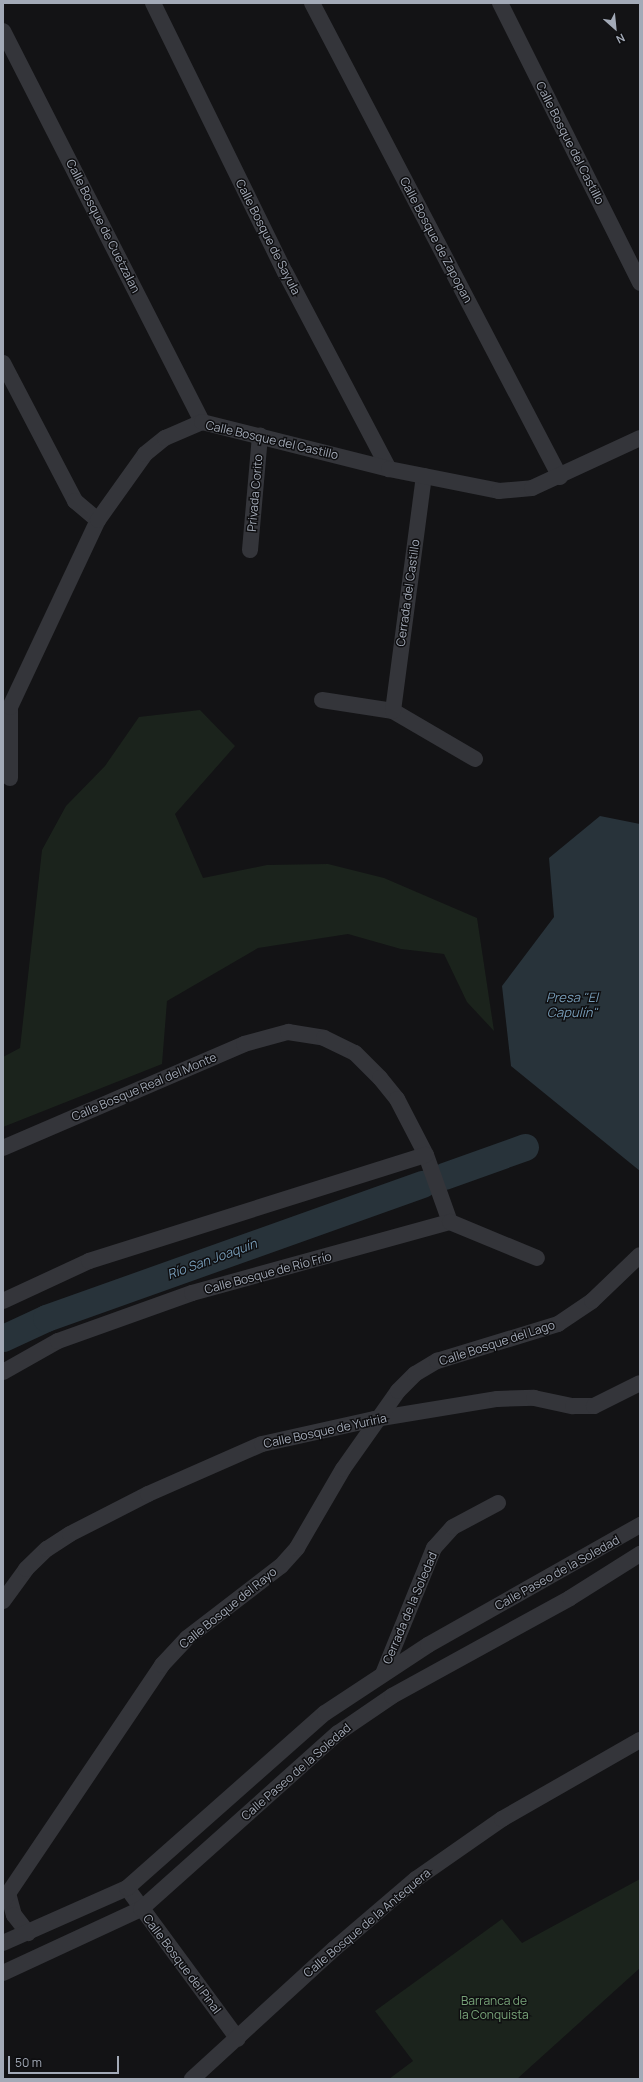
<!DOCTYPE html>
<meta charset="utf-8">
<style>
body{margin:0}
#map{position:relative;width:643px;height:2082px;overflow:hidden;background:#131315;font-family:Manrope,sans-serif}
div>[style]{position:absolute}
.green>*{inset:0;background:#1b231c}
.water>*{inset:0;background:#28333a}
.river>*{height:27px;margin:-13.5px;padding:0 13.5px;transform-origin:13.5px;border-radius:13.5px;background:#28333a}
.minor>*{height:16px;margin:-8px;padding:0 8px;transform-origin:8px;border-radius:8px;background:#34353a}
span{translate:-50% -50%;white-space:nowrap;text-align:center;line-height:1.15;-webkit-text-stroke:3px #0e0e10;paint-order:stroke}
.street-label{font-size:12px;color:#a3aab7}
.park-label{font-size:12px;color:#78a479}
.water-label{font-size:13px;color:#769bb6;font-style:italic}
.frame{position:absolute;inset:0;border:4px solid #a3aab7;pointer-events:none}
.north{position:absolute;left:595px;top:8px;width:40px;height:40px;-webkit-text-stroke:3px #0e0e10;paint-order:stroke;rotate:153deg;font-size:11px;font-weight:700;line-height:16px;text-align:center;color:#a3aab7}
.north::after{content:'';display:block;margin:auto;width:14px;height:18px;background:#a3aab7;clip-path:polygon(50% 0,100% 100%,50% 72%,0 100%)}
.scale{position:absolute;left:8px;top:2056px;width:111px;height:18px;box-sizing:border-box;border:2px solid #a3aab7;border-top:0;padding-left:5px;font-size:12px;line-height:14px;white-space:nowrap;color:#a3aab7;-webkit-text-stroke:3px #0e0e10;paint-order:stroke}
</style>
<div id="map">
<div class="green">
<div style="clip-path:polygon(200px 710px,235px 746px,175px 814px,203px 878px,267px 865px,328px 864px,384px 878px,477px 918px,494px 1031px,467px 1002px,444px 954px,401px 949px,348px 934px,258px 948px,167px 1001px,162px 1064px,3px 1127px,3px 1057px,20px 1048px,42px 850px,66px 806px,105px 766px,139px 717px)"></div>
<div style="clip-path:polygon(640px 1879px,640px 1968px,517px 2079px,389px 2079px,413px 2061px,375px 2011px,502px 1919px,522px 1943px)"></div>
</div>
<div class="water">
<div style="clip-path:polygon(600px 816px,640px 824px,640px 1171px,511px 1066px,502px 986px,554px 917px,549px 858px)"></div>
</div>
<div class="river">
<div style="left:444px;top:1176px;width:86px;rotate:-19.7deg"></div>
<div style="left:3px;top:1338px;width:47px;rotate:-24.9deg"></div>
<div style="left:46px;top:1318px;width:400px;rotate:-19.6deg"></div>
</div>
<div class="minor">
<div style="left:153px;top:3px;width:300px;rotate:63.9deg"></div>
<div style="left:285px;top:272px;width:223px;rotate:62.2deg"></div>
<div style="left:312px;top:3px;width:535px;rotate:62.38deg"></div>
<div style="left:500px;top:3px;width:313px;rotate:63.4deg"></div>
<div style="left:3px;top:31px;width:439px;rotate:63deg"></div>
<div style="left:3px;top:363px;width:156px;rotate:62.4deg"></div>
<div style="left:75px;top:501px;width:30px;rotate:40deg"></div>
<div style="left:250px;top:550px;width:115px;rotate:-85deg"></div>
<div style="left:322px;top:700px;width:72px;rotate:8.8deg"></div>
<div style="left:393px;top:711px;width:95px;rotate:30.3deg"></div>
<div style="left:393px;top:711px;width:237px;rotate:-82.5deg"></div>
<div style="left:10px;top:778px;width:71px;rotate:-90deg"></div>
<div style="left:10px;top:707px;width:207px;rotate:-64.8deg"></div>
<div style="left:98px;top:520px;width:81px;rotate:-54.5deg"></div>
<div style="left:145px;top:454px;width:26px;rotate:-39deg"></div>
<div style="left:165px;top:438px;width:40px;rotate:-23.4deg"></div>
<div style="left:202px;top:422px;width:193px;rotate:14.1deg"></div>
<div style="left:389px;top:469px;width:112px;rotate:11.3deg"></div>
<div style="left:499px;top:491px;width:33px;rotate:-5deg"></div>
<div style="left:532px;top:488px;width:119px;rotate:-24.8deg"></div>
<div style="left:3px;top:1148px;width:262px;rotate:-23.3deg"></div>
<div style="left:244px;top:1044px;width:46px;rotate:-15.3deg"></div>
<div style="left:288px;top:1032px;width:36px;rotate:9deg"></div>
<div style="left:324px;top:1038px;width:34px;rotate:26deg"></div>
<div style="left:355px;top:1053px;width:35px;rotate:45deg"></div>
<div style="left:380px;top:1078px;width:27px;rotate:51deg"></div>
<div style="left:397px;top:1099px;width:63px;rotate:62.6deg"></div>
<div style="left:426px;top:1155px;width:71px;rotate:70.3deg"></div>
<div style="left:3px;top:1301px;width:95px;rotate:-24.9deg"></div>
<div style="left:89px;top:1261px;width:353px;rotate:-17.5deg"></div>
<div style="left:3px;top:1372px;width:63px;rotate:-29.4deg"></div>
<div style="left:58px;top:1341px;width:142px;rotate:-19.7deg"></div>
<div style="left:192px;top:1293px;width:268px;rotate:-15.4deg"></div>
<div style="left:450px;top:1222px;width:94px;rotate:22.5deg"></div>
<div style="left:3px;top:1601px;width:39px;rotate:-54deg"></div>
<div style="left:26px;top:1569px;width:29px;rotate:-44deg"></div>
<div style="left:47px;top:1549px;width:27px;rotate:-33deg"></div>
<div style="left:70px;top:1534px;width:88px;rotate:-27.1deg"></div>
<div style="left:148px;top:1494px;width:124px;rotate:-23.7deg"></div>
<div style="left:262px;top:1444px;width:116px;rotate:-12.5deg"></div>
<div style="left:375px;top:1419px;width:124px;rotate:-9.3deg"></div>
<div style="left:497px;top:1399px;width:37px;rotate:-2deg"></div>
<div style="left:534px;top:1398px;width:40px;rotate:12deg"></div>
<div style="left:573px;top:1406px;width:21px"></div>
<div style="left:594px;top:1406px;width:51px;rotate:-26.6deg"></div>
<div style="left:383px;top:1674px;width:136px;rotate:-68deg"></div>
<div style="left:434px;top:1548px;width:28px;rotate:-48deg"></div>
<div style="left:453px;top:1527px;width:51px;rotate:-28.1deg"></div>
<div style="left:127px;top:1888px;width:187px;rotate:53.7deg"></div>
<div style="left:8px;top:1893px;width:23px;rotate:75deg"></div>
<div style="left:14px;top:1915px;width:23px;rotate:52deg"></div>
<div style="left:3px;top:1901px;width:285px;rotate:-56deg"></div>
<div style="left:162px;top:1665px;width:37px;rotate:-47deg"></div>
<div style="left:187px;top:1638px;width:118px;rotate:-37.5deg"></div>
<div style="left:281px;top:1566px;width:24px;rotate:-48deg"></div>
<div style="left:297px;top:1548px;width:91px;rotate:-59.8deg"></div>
<div style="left:343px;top:1469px;width:95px;rotate:-54.8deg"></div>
<div style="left:398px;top:1391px;width:24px;rotate:-45deg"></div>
<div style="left:415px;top:1374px;width:26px;rotate:-31deg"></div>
<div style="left:437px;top:1361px;width:127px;rotate:-17deg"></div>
<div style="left:558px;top:1324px;width:41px;rotate:-34.1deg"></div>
<div style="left:592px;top:1301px;width:66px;rotate:-43.8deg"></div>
<div style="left:3px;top:1943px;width:136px;rotate:-23.9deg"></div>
<div style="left:127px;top:1888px;width:264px;rotate:-41.5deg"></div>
<div style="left:325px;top:1713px;width:123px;rotate:-33.4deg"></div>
<div style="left:428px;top:1645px;width:244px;rotate:-29.5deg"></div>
<div style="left:3px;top:1973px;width:152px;rotate:-24.9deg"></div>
<div style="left:141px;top:1909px;width:264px;rotate:-41.8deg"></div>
<div style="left:338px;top:1733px;width:65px;rotate:-34.4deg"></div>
<div style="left:392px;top:1696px;width:203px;rotate:-28.8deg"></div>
<div style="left:570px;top:1598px;width:83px;rotate:-32.2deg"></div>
<div style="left:192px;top:2079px;width:193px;rotate:-42.5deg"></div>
<div style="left:334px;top:1949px;width:108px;rotate:-40.5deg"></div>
<div style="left:416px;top:1879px;width:105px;rotate:-34.9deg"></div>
<div style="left:502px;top:1819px;width:159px;rotate:-29.8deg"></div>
</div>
<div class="street-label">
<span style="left:570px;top:143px;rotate:63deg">Calle Bosque del Castillo</span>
<span style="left:103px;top:226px;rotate:63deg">Calle Bosque de Cuetzalan</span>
<span style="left:268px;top:237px;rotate:63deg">Calle Bosque de Sayula</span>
<span style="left:436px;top:240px;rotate:62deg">Calle Bosque de Zapopan</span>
<span style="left:272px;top:440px;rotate:13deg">Calle Bosque del Castillo</span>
<span style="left:255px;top:493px;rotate:-85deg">Privada Corito</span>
<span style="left:408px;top:593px;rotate:-82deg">Cerrada del Castillo</span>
<span style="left:144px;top:1087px;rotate:-23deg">Calle Bosque Real del Monte</span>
<span style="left:268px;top:1273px;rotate:-15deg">Calle Bosque de Río Frío</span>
<span style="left:497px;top:1343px;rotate:-18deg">Calle Bosque del Lago</span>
<span style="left:325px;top:1431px;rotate:-12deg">Calle Bosque de Yuriria</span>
<span style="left:557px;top:1573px;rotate:-29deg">Calle Paseo de la Soledad</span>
<span style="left:228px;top:1608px;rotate:-39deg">Calle Bosque del Rayo</span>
<span style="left:410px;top:1608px;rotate:-67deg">Cerrada de la Soledad</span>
<span style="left:296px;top:1772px;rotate:-41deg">Calle Paseo de la Soledad</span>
<span style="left:367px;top:1923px;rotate:-40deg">Calle Bosque de la Antequera</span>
<span style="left:182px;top:1964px;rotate:53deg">Calle Bosque del Pinal</span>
</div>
<div class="park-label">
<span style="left:494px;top:2008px">Barranca de<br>la Conquista</span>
</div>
<div class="water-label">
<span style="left:572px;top:1005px">Presa "El<br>Capulín"</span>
<span style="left:212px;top:1259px;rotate:-20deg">Río San Joaquín</span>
</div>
<div class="frame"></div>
<div class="north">N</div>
<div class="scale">50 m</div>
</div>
